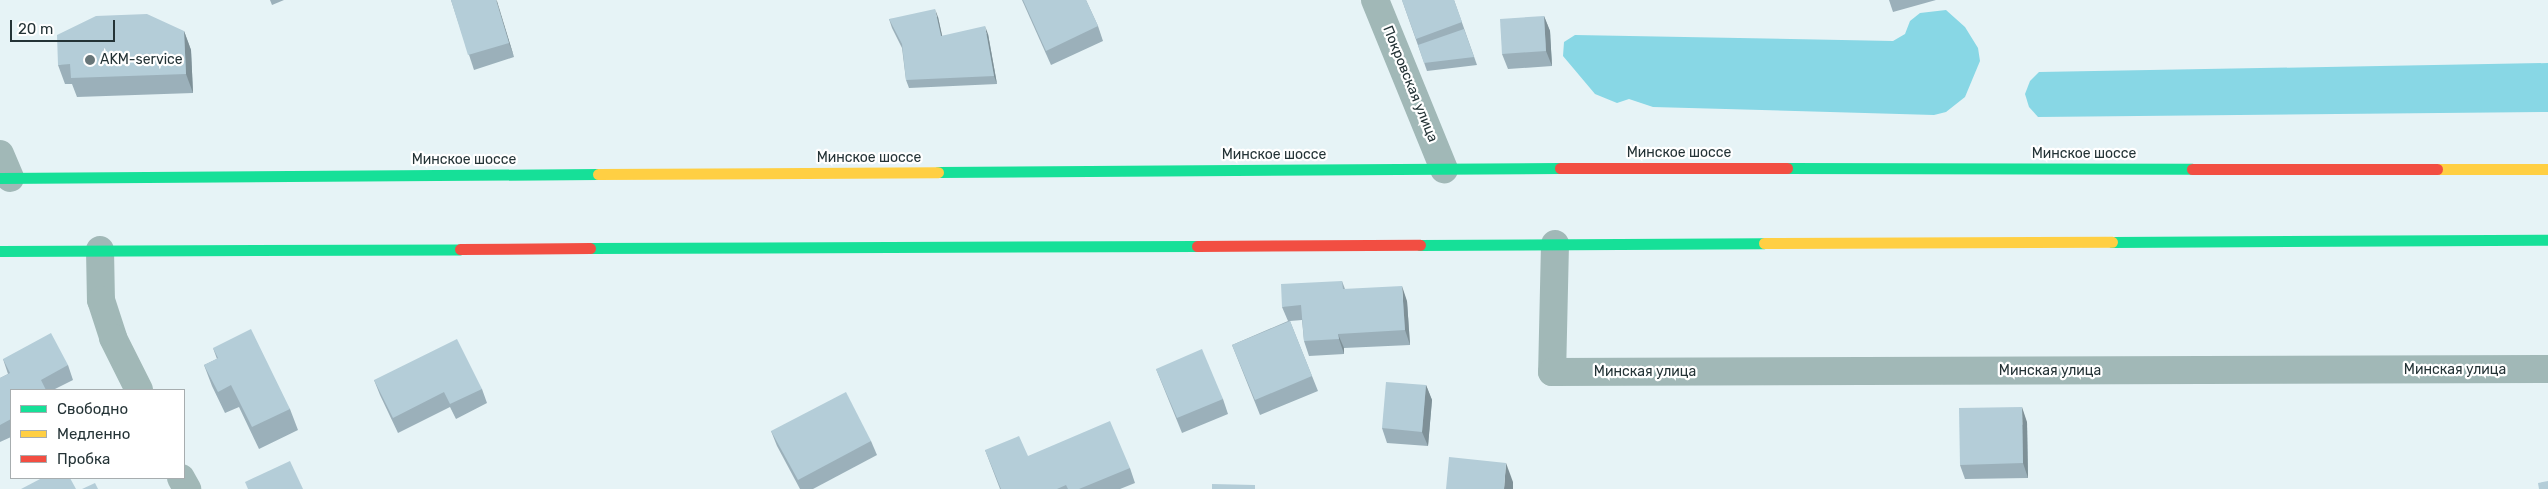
<!DOCTYPE html>
<meta charset="utf-8">
<style>
body{margin:0}
#map{position:relative;width:2548px;height:489px;overflow:hidden;background:#e6f3f6;font-family:Rubik,sans-serif}
div>[style]{position:absolute}
.forest>*{inset:0;background:#88d7e5}
.street>*{height:28px;margin:-14px;padding:0 14px;transform-origin:14px;border-radius:14px;background:#a1b8b7}
.fast>*{height:11px;margin:-5.5px;padding:0 5.5px;transform-origin:5.5px;border-radius:5.5px;background:#16e098}
.slow>*{height:11px;margin:-5.5px;padding:0 5.5px;transform-origin:5.5px;border-radius:5.5px;background:#ffcf43}
.jam>*{height:11px;margin:-5.5px;padding:0 5.5px;transform-origin:5.5px;border-radius:5.5px;background:#f24e42}
.wall>*{inset:0;background:#9bb0ba}
.shaded-wall>*{inset:0;background:#7e9097}
.building>*{inset:0;background:#b4cdd8}
.dots>*{width:14px;height:14px;translate:-50% -50%;box-sizing:border-box;border:2px solid #fff;border-radius:50%}
span{translate:-50% -50%;white-space:nowrap;text-align:center;line-height:1.15;-webkit-text-stroke:4.5px #fff;paint-order:stroke}
.poi-label{font-size:14px;color:#243336}
.left{translate:0 -50%;text-align:left}
.street-label{font-size:14px;color:#243336}
.legend{position:absolute;left:10px;top:389px;width:175px;height:90px;box-sizing:border-box;background:#fff;border:1px solid #a7adaf;margin:0;padding:6px 9px;list-style:none;font-size:15px;color:#243336}
.legend li{display:flex;align-items:center;gap:10px;height:25px}
.legend b{width:25px;border:1px solid #a7adaf}
.scale{position:absolute;left:10px;top:20px;width:105px;height:22px;box-sizing:border-box;border:2px solid #243336;border-top:0;padding-left:6px;font-size:15px;line-height:18px;white-space:nowrap;color:#243336;-webkit-text-stroke:4px #fff;paint-order:stroke}
</style>
<div id="map">
<div class="forest">
<div style="clip-path:polygon(1946px 10px,1965px 27px,1978px 48px,1980px 61px,1965px 97px,1946px 112px,1934px 115px,1653px 107px,1629px 99px,1617px 103px,1595px 94px,1563px 56px,1564px 42px,1575px 35px,1893px 41px,1905px 34px,1910px 21px,1920px 13px)"></div>
<div style="clip-path:polygon(2548px 63px,2548px 112px,2038px 117px,2029px 107px,2025px 94px,2030px 81px,2039px 72px)"></div>
</div>
<div class="street">
<div style="left:1375px;top:0;width:183px;rotate:67.8deg"></div>
<div style="left:0;top:154px;width:26px;rotate:67deg"></div>
<div style="left:1555px;top:244px;width:128px;rotate:91.3deg"></div>
<div style="left:1552px;top:372px;width:996px;rotate:-0.17deg"></div>
<div style="left:100px;top:250px;width:50px;rotate:88.9deg"></div>
<div style="left:101px;top:300px;width:40px;rotate:72deg"></div>
<div style="left:113px;top:338px;width:58px;rotate:63.4deg"></div>
<div style="left:181px;top:478px;width:13px;rotate:61deg"></div>
</div>
<div class="fast">
<div style="left:1787px;top:168px;width:405px;rotate:0.1deg"></div>
<div style="left:938px;top:172px;width:622px;rotate:-0.37deg"></div>
<div style="left:0;top:178px;width:598px;rotate:-0.38deg"></div>
<div style="left:2112px;top:242px;width:436px;rotate:-0.3deg"></div>
<div style="left:1420px;top:245px;width:344px;rotate:-0.3deg"></div>
<div style="left:590px;top:248px;width:607px;rotate:-0.19deg"></div>
<div style="left:0;top:251px;width:460px;rotate:-0.2deg"></div>
</div>
<div class="slow">
<div style="left:2437px;top:169px;width:111px"></div>
<div style="left:598px;top:174px;width:340px;rotate:-0.3deg"></div>
<div style="left:1764px;top:243px;width:348px;rotate:-0.2deg"></div>
</div>
<div class="jam">
<div style="left:1560px;top:168px;width:227px"></div>
<div style="left:2192px;top:169px;width:245px"></div>
<div style="left:1197px;top:246px;width:223px;rotate:-0.3deg"></div>
<div style="left:460px;top:249px;width:130px;rotate:-0.4deg"></div>
</div>
<div class="wall">
<div style="clip-path:polygon(270px 0,284px 0,272px 5px)"></div>
<div style="clip-path:polygon(451px 0,496px 0,514px 57px,474px 70px)"></div>
<div style="clip-path:polygon(1022px 0,1086px 0,1098px 26px,1103px 41px,1051px 65px)"></div>
<div style="clip-path:polygon(1402px 0,1454px 0,1477px 65px,1427px 71px)"></div>
<div style="clip-path:polygon(1889px 0,1936px 0,1893px 12px)"></div>
<div style="clip-path:polygon(1544px 16px,1550px 31px,1552px 66px,1508px 69px,1502px 54px)"></div>
<div style="clip-path:polygon(938px 17px,942px 36px,988px 34px,997px 84px,909px 88px,906px 80px,902px 48px,892px 28px,889px 19px)"></div>
<div style="clip-path:polygon(184px 31px,191px 50px,193px 93px,77px 97px,72px 84px,65px 84px,58px 65px)"></div>
<div style="clip-path:polygon(1342px 281px,1345px 289px,1407px 301px,1410px 345px,1344px 348px,1344px 354px,1309px 356px,1304px 341px,1302px 320px,1290px 321px,1318px 391px,1260px 415px,1232px 345px,1288px 321px,1282px 307px)"></div>
<div style="clip-path:polygon(213px 348px,290px 409px,298px 430px,259px 449px,239px 407px,225px 413px,212px 386px,204px 365px,217px 359px)"></div>
<div style="clip-path:polygon(3px 359px,68px 365px,73px 380px,53px 390px,11px 390px,11px 437px,0 442px,0 378px,8px 374px)"></div>
<div style="clip-path:polygon(1156px 369px,1223px 399px,1228px 414px,1182px 433px)"></div>
<div style="clip-path:polygon(374px 380px,482px 389px,487px 403px,456px 419px,450px 407px,398px 433px,380px 395px)"></div>
<div style="clip-path:polygon(1426px 385px,1432px 400px,1428px 446px,1387px 443px,1382px 428px)"></div>
<div style="clip-path:polygon(2027px 422px,2028px 478px,1965px 479px,1960px 465px)"></div>
<div style="clip-path:polygon(771px 431px,871px 441px,877px 455px,813px 489px,800px 489px,777px 446px)"></div>
<div style="clip-path:polygon(985px 450px,1028px 456px,1130px 468px,1135px 483px,1120px 489px,1000px 489px)"></div>
</div>
<div class="shaded-wall">
<div style="clip-path:polygon(496px 0,497px 1px,514px 57px,509px 43px)"></div>
<div style="clip-path:polygon(935px 9px,938px 17px,944px 44px,941px 36px)"></div>
<div style="clip-path:polygon(1544px 16px,1550px 31px,1552px 66px,1546px 51px)"></div>
<div style="clip-path:polygon(985px 26px,988px 34px,997px 84px,994px 76px)"></div>
<div style="clip-path:polygon(184px 31px,191px 50px,193px 93px,186px 74px)"></div>
<div style="clip-path:polygon(1402px 286px,1407px 301px,1410px 345px,1405px 330px)"></div>
<div style="clip-path:polygon(1338px 334px,1344px 348px,1344px 354px,1339px 339px)"></div>
<div style="clip-path:polygon(1426px 385px,1432px 400px,1428px 446px,1422px 432px)"></div>
<div style="clip-path:polygon(2022px 407px,2027px 422px,2028px 478px,2023px 463px)"></div>
<div style="clip-path:polygon(1506px 463px,1513px 482px,1513px 489px,1504px 489px)"></div>
</div>
<div class="building">
<div style="clip-path:polygon(451px 0,496px 0,509px 43px,468px 55px)"></div>
<div style="clip-path:polygon(1023px 0,1086px 0,1098px 26px,1046px 51px)"></div>
<div style="clip-path:polygon(1402px 0,1454px 0,1462px 22px,1416px 39px)"></div>
<div style="clip-path:polygon(935px 9px,941px 36px,985px 26px,994px 76px,906px 80px,902px 44px,889px 19px)"></div>
<div style="clip-path:polygon(147px 14px,184px 31px,186px 74px,71px 78px,70px 64px,58px 65px,57px 35px,96px 16px)"></div>
<div style="clip-path:polygon(1544px 16px,1546px 51px,1502px 54px,1500px 19px)"></div>
<div style="clip-path:polygon(1464px 29px,1474px 57px,1424px 63px,1418px 45px)"></div>
<div style="clip-path:polygon(1342px 281px,1343px 289px,1402px 286px,1405px 330px,1338px 334px,1339px 339px,1304px 341px,1301px 305px,1282px 307px,1281px 284px)"></div>
<div style="clip-path:polygon(1290px 321px,1312px 376px,1255px 400px,1232px 345px)"></div>
<div style="clip-path:polygon(251px 329px,290px 409px,252px 427px,231px 385px,218px 392px,204px 365px,218px 358px,213px 348px)"></div>
<div style="clip-path:polygon(51px 333px,68px 365px,41px 380px,46px 390px,11px 390px,11px 419px,0 425px,0 378px,10px 373px,3px 359px)"></div>
<div style="clip-path:polygon(457px 339px,482px 389px,450px 404px,444px 392px,393px 418px,374px 380px)"></div>
<div style="clip-path:polygon(1202px 349px,1223px 399px,1177px 418px,1156px 369px)"></div>
<div style="clip-path:polygon(1386px 382px,1426px 385px,1422px 432px,1382px 428px)"></div>
<div style="clip-path:polygon(846px 392px,871px 441px,798px 480px,771px 431px)"></div>
<div style="clip-path:polygon(2022px 407px,2023px 463px,1960px 465px,1959px 408px)"></div>
<div style="clip-path:polygon(1110px 421px,1130px 468px,1079px 489px,1068px 489px,1066px 485px,1057px 489px,1001px 489px,985px 450px,1019px 436px,1028px 456px)"></div>
<div style="clip-path:polygon(1449px 457px,1506px 463px,1504px 489px,1446px 489px)"></div>
<div style="clip-path:polygon(290px 461px,303px 489px,248px 489px,245px 482px)"></div>
<div style="clip-path:polygon(42px 478px,70px 478px,76px 489px,21px 489px)"></div>
<div style="clip-path:polygon(2548px 481px,2548px 489px,2539px 489px,2538px 483px)"></div>
<div style="clip-path:polygon(95px 483px,98px 489px,82px 489px)"></div>
<div style="clip-path:polygon(1212px 484px,1255px 485px,1255px 489px,1212px 489px)"></div>
</div>
<div class="dots">
<div style="left:90px;top:60px;background:#687679"></div>
</div>
<div class="poi-label">
<span class="left" style="left:100px;top:60px">AKM-service</span>
</div>
<div class="street-label">
<span style="left:1410px;top:84px;rotate:68deg">Покровская улица</span>
<span style="left:1679px;top:153px">Минское шоссе</span>
<span style="left:2084px;top:154px">Минское шоссе</span>
<span style="left:1274px;top:155px">Минское шоссе</span>
<span style="left:869px;top:158px">Минское шоссе</span>
<span style="left:464px;top:160px">Минское шоссе</span>
<span style="left:2455px;top:370px">Минская улица</span>
<span style="left:2050px;top:371px">Минская улица</span>
<span style="left:1645px;top:372px">Минская улица</span>
</div>
<ul class="legend">
<li><b style="height:6px;background:#16e098"></b>Свободно</li>
<li><b style="height:6px;background:#ffcf43"></b>Медленно</li>
<li><b style="height:6px;background:#f24e42"></b>Пробка</li>
</ul>
<div class="scale">20 m</div>
</div>
